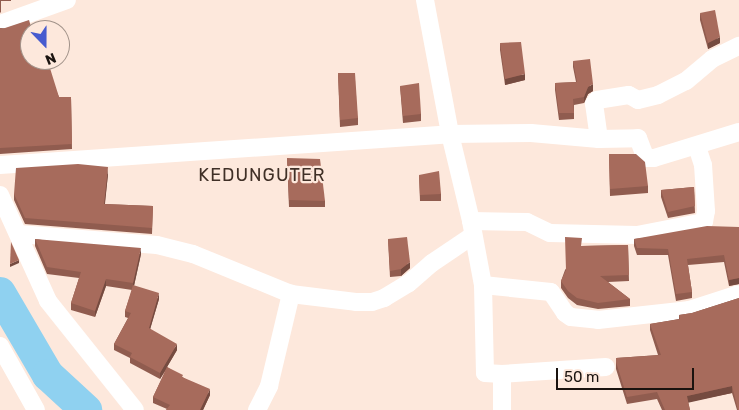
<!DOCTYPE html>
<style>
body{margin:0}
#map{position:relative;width:739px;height:410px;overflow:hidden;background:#fde8dc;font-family:Rubik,sans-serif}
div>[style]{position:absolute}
.river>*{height:32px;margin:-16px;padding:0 16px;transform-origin:16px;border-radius:16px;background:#8fd1f0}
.minor>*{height:18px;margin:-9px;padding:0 9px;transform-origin:9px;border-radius:9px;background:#fff}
.wall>*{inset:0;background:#905c4f}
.shaded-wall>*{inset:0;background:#754b40}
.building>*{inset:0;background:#a76b5c}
span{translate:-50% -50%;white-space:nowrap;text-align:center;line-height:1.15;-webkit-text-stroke:4.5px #fde8dc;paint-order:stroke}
.quarter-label{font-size:18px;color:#403027;letter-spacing:1px}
.north{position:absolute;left:20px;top:20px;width:50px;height:50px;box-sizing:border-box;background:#fde8dc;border:1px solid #a2938a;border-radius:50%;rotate:158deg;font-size:14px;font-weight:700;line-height:20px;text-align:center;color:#1a130f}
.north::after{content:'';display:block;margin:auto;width:18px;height:22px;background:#475bcf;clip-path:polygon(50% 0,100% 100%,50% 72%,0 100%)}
.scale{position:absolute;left:556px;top:368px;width:138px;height:22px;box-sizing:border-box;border:2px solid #1a130f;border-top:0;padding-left:6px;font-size:15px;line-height:18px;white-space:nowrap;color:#1a130f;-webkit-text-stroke:4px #fde8dc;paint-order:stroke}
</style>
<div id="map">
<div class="river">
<div style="left:0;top:293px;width:95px;rotate:59.7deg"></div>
<div style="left:48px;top:375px;width:52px;rotate:42.6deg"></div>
</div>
<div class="minor">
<div style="left:425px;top:0;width:136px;rotate:79.4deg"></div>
<div style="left:450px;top:134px;width:89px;rotate:76.4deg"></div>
<div style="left:471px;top:221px;width:65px;rotate:79.4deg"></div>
<div style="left:483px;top:285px;width:88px;rotate:88.7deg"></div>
<div style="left:485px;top:373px;width:17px;rotate:3deg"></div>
<div style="left:502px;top:374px;width:36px;rotate:90deg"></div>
<div style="left:0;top:24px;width:71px;rotate:-19.7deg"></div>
<div style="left:599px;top:139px;width:35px;rotate:-98deg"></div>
<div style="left:594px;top:104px;width:5px;rotate:-53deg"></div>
<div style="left:597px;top:100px;width:32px;rotate:-9deg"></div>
<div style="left:629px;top:95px;width:10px;rotate:29deg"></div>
<div style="left:638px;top:100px;width:21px;rotate:-14deg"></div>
<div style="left:658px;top:95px;width:31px;rotate:-27deg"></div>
<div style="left:686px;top:81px;width:34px;rotate:-40deg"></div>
<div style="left:712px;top:59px;width:30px;rotate:-26deg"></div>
<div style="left:0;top:165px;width:451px;rotate:-3.9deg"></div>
<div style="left:450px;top:134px;width:81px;rotate:-0.7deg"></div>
<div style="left:531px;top:133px;width:68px;rotate:5deg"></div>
<div style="left:599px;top:139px;width:39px;rotate:-1deg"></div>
<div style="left:638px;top:138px;width:17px;rotate:69deg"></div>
<div style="left:644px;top:154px;width:5px;rotate:53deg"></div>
<div style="left:647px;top:158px;width:7px"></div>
<div style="left:654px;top:158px;width:89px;rotate:-17deg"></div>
<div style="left:0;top:195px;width:116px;rotate:65.6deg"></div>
<div style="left:48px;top:301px;width:139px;rotate:51.4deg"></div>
<div style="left:471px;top:221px;width:56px;rotate:1deg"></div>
<div style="left:527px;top:222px;width:25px;rotate:26deg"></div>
<div style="left:550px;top:233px;width:87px;rotate:1.3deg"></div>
<div style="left:637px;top:235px;width:68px;rotate:-11deg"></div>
<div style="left:704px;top:222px;width:11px;rotate:-80deg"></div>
<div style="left:706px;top:211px;width:46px;rotate:-93.7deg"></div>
<div style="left:703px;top:165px;width:19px;rotate:-108deg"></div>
<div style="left:19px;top:234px;width:138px;rotate:4.6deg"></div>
<div style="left:157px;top:245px;width:37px;rotate:14deg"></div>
<div style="left:193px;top:254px;width:106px;rotate:22.2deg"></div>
<div style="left:291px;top:294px;width:65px;rotate:7deg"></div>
<div style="left:356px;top:302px;width:16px"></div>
<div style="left:372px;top:302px;width:13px;rotate:-18deg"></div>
<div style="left:384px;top:298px;width:29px;rotate:-31deg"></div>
<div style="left:409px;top:283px;width:30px;rotate:-41deg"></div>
<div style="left:432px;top:263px;width:48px;rotate:-34deg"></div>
<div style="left:483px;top:285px;width:68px;rotate:5.9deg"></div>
<div style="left:551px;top:292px;width:25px;rotate:56deg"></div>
<div style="left:565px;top:313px;width:7px;rotate:34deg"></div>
<div style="left:571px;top:317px;width:27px;rotate:6deg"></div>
<div style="left:598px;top:320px;width:92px;rotate:-6.3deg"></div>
<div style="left:689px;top:310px;width:52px;rotate:-17.7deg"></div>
<div style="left:0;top:346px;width:73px;rotate:60.6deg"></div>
<div style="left:502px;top:374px;width:104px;rotate:-3.9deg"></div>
<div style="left:257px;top:410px;width:27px;rotate:-63deg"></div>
<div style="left:269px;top:386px;width:95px;rotate:-76.6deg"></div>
</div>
<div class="wall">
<div style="clip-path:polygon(0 0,11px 0,11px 1px,1px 1px,1px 12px,0 13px)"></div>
<div style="clip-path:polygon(700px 13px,720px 43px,708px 49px,700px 20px)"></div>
<div style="clip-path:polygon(0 28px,30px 30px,59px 97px,71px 97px,72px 149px,0 154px)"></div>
<div style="clip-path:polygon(500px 43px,525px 80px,505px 85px,500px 50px)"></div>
<div style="clip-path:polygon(573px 61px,593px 91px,588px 94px,584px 103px,574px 105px,574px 119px,559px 120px,555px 90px,555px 83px,576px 82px,573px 67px)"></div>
<div style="clip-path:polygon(338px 73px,358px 118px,358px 125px,340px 127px)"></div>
<div style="clip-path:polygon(400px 86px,421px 114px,421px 121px,403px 123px)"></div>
<div style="clip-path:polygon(609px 154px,648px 186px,648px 193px,610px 196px)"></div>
<div style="clip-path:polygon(287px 158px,325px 201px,325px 207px,289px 207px)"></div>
<div style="clip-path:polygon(108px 174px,105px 204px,153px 206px,152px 234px,25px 224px,14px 200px,14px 194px)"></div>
<div style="clip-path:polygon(419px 175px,441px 194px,441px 201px,420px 201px)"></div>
<div style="clip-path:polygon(694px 187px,695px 213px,668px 218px,661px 197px,661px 190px)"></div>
<div style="clip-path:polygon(739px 227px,739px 284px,729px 286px,724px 262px,688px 265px,692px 292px,692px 298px,676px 301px,668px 255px,637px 255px,634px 246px,634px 239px)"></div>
<div style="clip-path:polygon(35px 239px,141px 254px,134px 286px,159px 299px,150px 329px,177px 350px,167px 367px,210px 395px,203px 410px,166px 410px,167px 409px,153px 403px,153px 397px,166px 370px,160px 379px,130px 363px,130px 358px,114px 350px,114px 344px,128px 318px,125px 317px,125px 311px,132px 290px,106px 286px,95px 317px,71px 310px,71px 303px,79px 278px,47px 274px,35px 246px)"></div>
<div style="clip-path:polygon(388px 239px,410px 268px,401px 276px,390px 277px)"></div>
<div style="clip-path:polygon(628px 245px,629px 281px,608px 282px,630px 299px,630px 306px,598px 309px,577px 305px,568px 298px,561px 288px,561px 281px,565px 270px,582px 246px)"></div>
<div style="clip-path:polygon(739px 298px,739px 410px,737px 410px,732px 393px,688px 402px,690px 410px,662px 410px,657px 399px,627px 404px,616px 369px,616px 358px,658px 355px,650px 330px,650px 324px,679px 319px,679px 315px,692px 313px)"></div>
</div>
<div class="shaded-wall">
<div style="clip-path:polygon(720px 37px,720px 43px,708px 49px,708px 43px)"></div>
<div style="clip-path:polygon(525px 74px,525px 80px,505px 85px,505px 79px)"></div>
<div style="clip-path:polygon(593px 84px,593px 91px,588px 94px,584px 103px,584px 97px,588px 87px)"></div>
<div style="clip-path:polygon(108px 167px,108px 174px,104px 210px,104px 204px)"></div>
<div style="clip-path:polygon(141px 248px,141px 254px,133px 290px,133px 283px)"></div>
<div style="clip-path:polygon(19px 260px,19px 263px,10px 267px,10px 264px)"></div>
<div style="clip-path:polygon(410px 262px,410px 268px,401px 276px,401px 269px)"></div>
<div style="clip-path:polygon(739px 278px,739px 284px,729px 286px,729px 280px)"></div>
<div style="clip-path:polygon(106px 279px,106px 286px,95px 317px,95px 311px)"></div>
<div style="clip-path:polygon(159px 293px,159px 299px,149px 333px,149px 328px)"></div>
<div style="clip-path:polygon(177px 344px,177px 350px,160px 379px,160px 373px)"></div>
<div style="clip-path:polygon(732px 386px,732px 393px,687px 403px,687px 396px)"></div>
<div style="clip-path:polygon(210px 389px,210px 395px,203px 410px,200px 410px)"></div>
</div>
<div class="building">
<div style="clip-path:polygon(715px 10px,720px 37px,708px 43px,700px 13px)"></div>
<div style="clip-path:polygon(29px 20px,32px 30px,30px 30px,30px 60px,43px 60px,45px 66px,49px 65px,59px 97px,71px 97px,72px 144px,0 148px,0 28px,2px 29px)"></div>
<div style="clip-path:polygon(521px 42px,525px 74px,505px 79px,500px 43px)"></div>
<div style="clip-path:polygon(590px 59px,593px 84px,588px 87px,584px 97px,573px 99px,574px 113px,559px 113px,555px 83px,577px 82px,573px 61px)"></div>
<div style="clip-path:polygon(338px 73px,355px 73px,358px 118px,340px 120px)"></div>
<div style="clip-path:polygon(419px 83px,421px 114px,403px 116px,400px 86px)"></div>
<div style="clip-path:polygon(609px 154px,636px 154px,645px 162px,648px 186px,610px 189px)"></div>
<div style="clip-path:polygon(287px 158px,320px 159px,325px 201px,289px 200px)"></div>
<div style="clip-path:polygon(78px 164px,108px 167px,104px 204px,153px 206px,152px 228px,25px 218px,14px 194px,16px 168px)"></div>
<div style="clip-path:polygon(439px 171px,441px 194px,420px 195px,419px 175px)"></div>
<div style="clip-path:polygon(694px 187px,695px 206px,668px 212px,661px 190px)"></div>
<div style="clip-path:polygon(707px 226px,739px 227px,739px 278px,729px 280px,724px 255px,687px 259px,692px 292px,676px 294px,668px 249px,637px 248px,634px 239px)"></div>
<div style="clip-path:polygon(407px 237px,410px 262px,401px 269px,390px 271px,388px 239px)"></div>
<div style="clip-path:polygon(565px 237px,582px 238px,581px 246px,628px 245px,629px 275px,600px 276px,630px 299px,598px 303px,577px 298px,568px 291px,561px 281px,566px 270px)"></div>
<div style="clip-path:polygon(35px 239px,141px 248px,133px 283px,106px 279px,95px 311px,71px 303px,81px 272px,47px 267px)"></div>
<div style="clip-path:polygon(11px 242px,19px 260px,10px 264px)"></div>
<div style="clip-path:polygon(133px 285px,159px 293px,149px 328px,177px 344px,160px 373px,130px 357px,132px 353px,114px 344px,131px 313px,125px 311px)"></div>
<div style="clip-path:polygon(739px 298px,739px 410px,738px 410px,732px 386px,687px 396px,690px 410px,665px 410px,657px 392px,627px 397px,616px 362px,616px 358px,661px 355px,650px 324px,680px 319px,679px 315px,692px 313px)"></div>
<div style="clip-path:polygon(167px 367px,183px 375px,182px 377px,210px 389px,200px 410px,166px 410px,170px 405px,153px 397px)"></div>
</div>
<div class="quarter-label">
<span style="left:262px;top:175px">KEDUNGUTER</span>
</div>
<div class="north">N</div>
<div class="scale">50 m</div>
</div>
